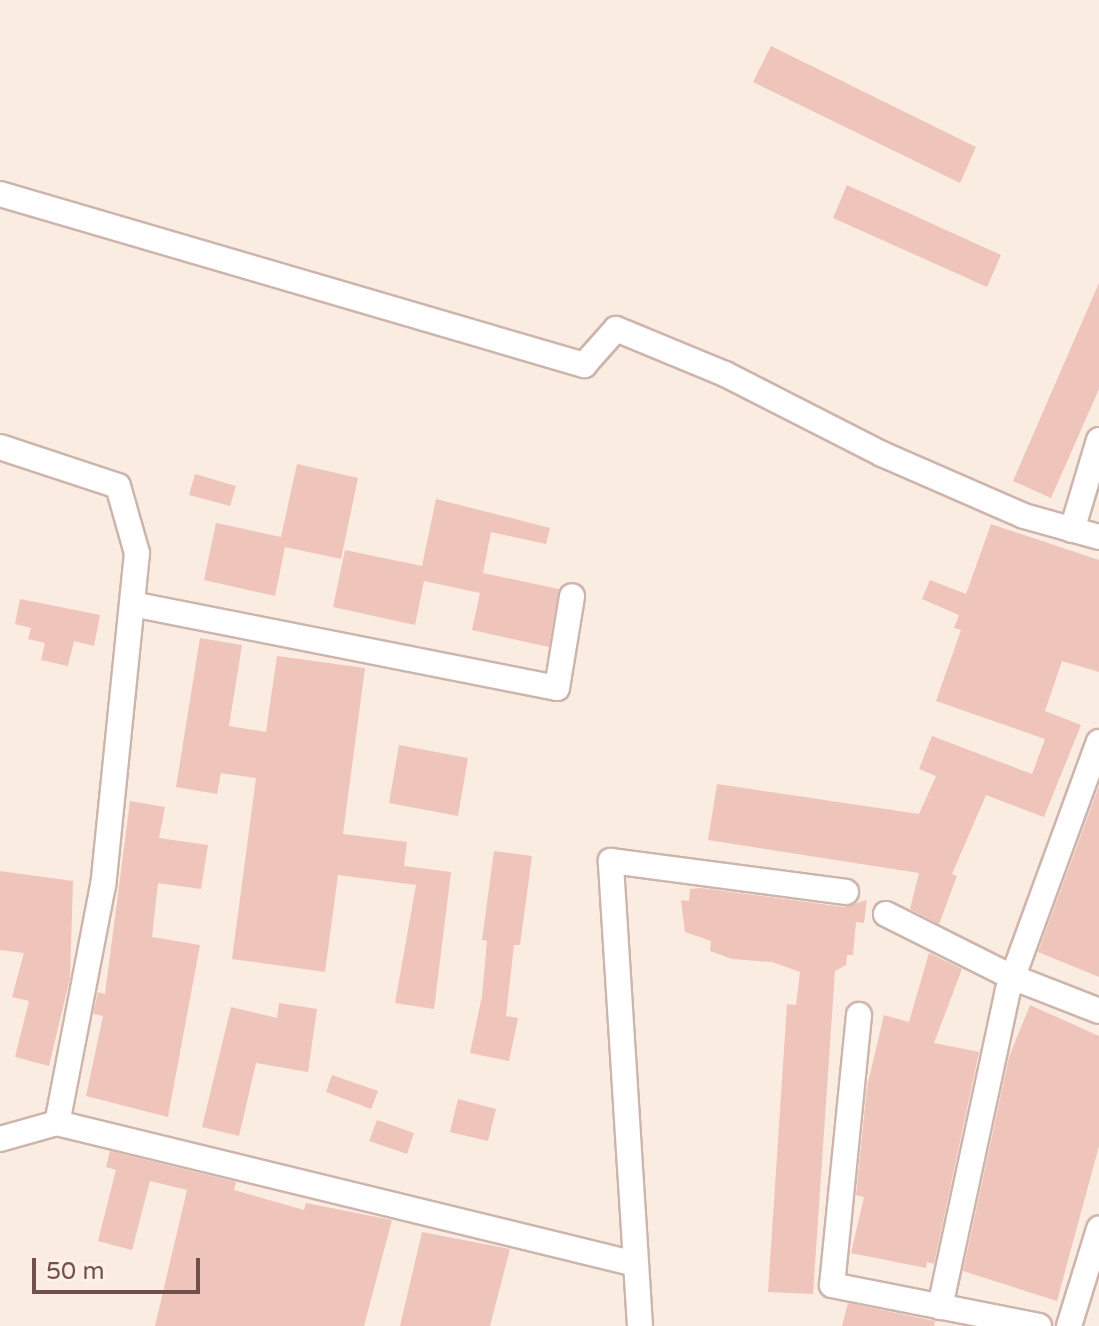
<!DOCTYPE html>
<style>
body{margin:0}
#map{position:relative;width:1099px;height:1326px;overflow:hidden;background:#fbece2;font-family:"Varela Round",sans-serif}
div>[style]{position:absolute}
.building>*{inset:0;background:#efc4ba}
.roads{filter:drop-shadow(2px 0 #cdb4ac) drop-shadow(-2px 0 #cdb4ac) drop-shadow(0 2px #cdb4ac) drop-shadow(0 -2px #cdb4ac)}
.street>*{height:24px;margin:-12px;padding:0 12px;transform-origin:12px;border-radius:12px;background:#fff}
span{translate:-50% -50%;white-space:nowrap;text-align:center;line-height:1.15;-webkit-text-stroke:6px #fef0e7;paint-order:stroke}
.scale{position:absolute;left:32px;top:1258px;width:168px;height:36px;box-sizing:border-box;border:4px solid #714f4a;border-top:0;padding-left:10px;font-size:24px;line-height:28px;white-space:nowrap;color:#714f4a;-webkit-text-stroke:6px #fef0e7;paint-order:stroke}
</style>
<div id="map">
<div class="building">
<div style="clip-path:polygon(771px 46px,976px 147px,960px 183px,753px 82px)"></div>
<div style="clip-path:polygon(847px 185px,1001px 255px,987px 287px,833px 218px)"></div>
<div style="clip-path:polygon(1099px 283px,1099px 389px,1051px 498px,1013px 481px)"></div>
<div style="clip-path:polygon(297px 464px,358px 478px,341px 559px,285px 547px,275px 596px,204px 580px,216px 523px,281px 537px)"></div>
<div style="clip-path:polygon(195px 474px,236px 486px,230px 506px,189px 495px)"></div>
<div style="clip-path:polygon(436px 499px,550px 528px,546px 544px,491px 532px,483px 573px,559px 589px,549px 647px,472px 630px,480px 593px,424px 581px,415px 625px,333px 607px,345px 550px,422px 566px)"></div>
<div style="clip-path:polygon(991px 524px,1099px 560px,1099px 672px,1062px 661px,1045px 711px,1081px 725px,1044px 817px,986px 795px,952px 874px,957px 876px,939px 924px,910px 909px,919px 873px,708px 840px,717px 784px,919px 814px,936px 776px,919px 769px,932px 736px,1032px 774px,1045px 739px,936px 701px,961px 630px,954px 628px,959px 615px,922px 599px,930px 580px,966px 594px)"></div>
<div style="clip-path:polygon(20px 599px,100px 615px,94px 646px,74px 641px,68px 666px,41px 660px,45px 643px,28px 639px,31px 628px,15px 624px)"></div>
<div style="clip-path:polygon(200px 638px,242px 645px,229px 726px,266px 732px,277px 656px,365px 668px,343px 834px,407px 842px,404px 866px,451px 872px,434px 1009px,395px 1003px,416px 885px,338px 875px,325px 972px,232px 959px,256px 778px,221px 773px,217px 794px,176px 787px)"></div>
<div style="clip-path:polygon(399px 745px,468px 758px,458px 816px,389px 803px)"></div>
<div style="clip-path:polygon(1099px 786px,1099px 977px,1038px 952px)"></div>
<div style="clip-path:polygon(130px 801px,165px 807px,159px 838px,208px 845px,201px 889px,158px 883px,152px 937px,200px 945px,168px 1117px,86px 1096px,103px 1016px,93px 1014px,98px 992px,105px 994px)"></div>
<div style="clip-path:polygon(494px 851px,532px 856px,520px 945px,514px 945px,506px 1016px,518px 1018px,509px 1061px,470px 1053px,482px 996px,487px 941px,482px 940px)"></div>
<div style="clip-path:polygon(0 871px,73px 881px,70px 978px,49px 1066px,15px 1057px,29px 1001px,12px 997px,24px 953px,0 950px)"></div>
<div style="clip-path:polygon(701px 888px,844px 907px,867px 900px,864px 923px,856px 922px,853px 955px,847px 955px,846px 965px,835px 971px,813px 1294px,768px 1292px,787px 1004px,796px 1005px,800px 972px,772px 962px,732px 959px,710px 951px,711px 941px,685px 932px,681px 900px,689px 901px,690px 889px)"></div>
<div style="clip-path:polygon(929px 953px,962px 969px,934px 1043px,979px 1052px,934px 1264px,927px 1262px,926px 1268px,851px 1253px,864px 1197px,856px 1195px,867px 1087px,884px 1015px,909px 1022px)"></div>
<div style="clip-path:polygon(279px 1003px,317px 1009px,308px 1072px,256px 1063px,239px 1136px,202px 1127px,231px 1007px,277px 1018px)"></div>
<div style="clip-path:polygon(1030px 1005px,1099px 1036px,1099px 1146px,1057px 1301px,963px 1271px,1009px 1057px)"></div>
<div style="clip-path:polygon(332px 1075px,378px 1091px,371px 1109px,326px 1092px)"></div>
<div style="clip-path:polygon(458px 1099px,496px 1109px,488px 1141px,450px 1132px)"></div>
<div style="clip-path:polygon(377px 1120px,414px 1133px,407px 1154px,369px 1141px)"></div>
<div style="clip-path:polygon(110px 1151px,236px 1182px,234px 1190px,304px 1210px,306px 1203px,392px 1220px,364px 1326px,155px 1326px,187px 1190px,150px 1181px,132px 1250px,98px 1241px,116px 1170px,106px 1167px)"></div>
<div style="clip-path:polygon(422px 1232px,510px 1249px,490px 1326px,400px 1326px)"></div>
<div style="clip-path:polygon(848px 1303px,935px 1321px,934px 1326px,842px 1326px)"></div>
</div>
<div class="roads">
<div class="street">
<div style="left:0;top:194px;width:609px;rotate:16.32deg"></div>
<div style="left:584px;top:365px;width:48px;rotate:-48.4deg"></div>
<div style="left:616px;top:329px;width:118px;rotate:22.4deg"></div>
<div style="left:725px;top:374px;width:176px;rotate:27deg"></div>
<div style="left:882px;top:454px;width:155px;rotate:23.6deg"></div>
<div style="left:1024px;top:516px;width:78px;rotate:15.6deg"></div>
<div style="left:0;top:447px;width:124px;rotate:18.3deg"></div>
<div style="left:118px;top:486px;width:70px;rotate:74.2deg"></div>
<div style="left:137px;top:553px;width:334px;rotate:95.8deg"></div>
<div style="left:103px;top:885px;width:242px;rotate:100.9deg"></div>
<div style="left:1072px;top:530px;width:94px;rotate:-73.3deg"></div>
<div style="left:132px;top:604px;width:433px;rotate:11.2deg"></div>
<div style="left:557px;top:688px;width:93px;rotate:-80.7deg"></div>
<div style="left:886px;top:914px;width:141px;rotate:26.6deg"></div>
<div style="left:1012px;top:977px;width:93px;rotate:21.3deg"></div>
<div style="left:859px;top:1015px;width:271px;rotate:95.7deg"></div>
<div style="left:832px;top:1285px;width:211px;rotate:11.2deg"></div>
<div style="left:0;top:1139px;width:59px;rotate:-15.7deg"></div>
<div style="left:57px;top:1123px;width:596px;rotate:13.69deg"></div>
<div style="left:940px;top:1307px;width:324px;rotate:-77.9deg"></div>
<div style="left:1008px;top:990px;width:264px;rotate:-69.9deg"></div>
<div style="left:640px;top:1326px;width:466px;rotate:-93.6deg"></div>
<div style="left:611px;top:861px;width:237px;rotate:7.5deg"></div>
<div style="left:1069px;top:1326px;width:102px;rotate:-72.8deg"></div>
</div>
</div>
<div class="scale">50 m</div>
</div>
